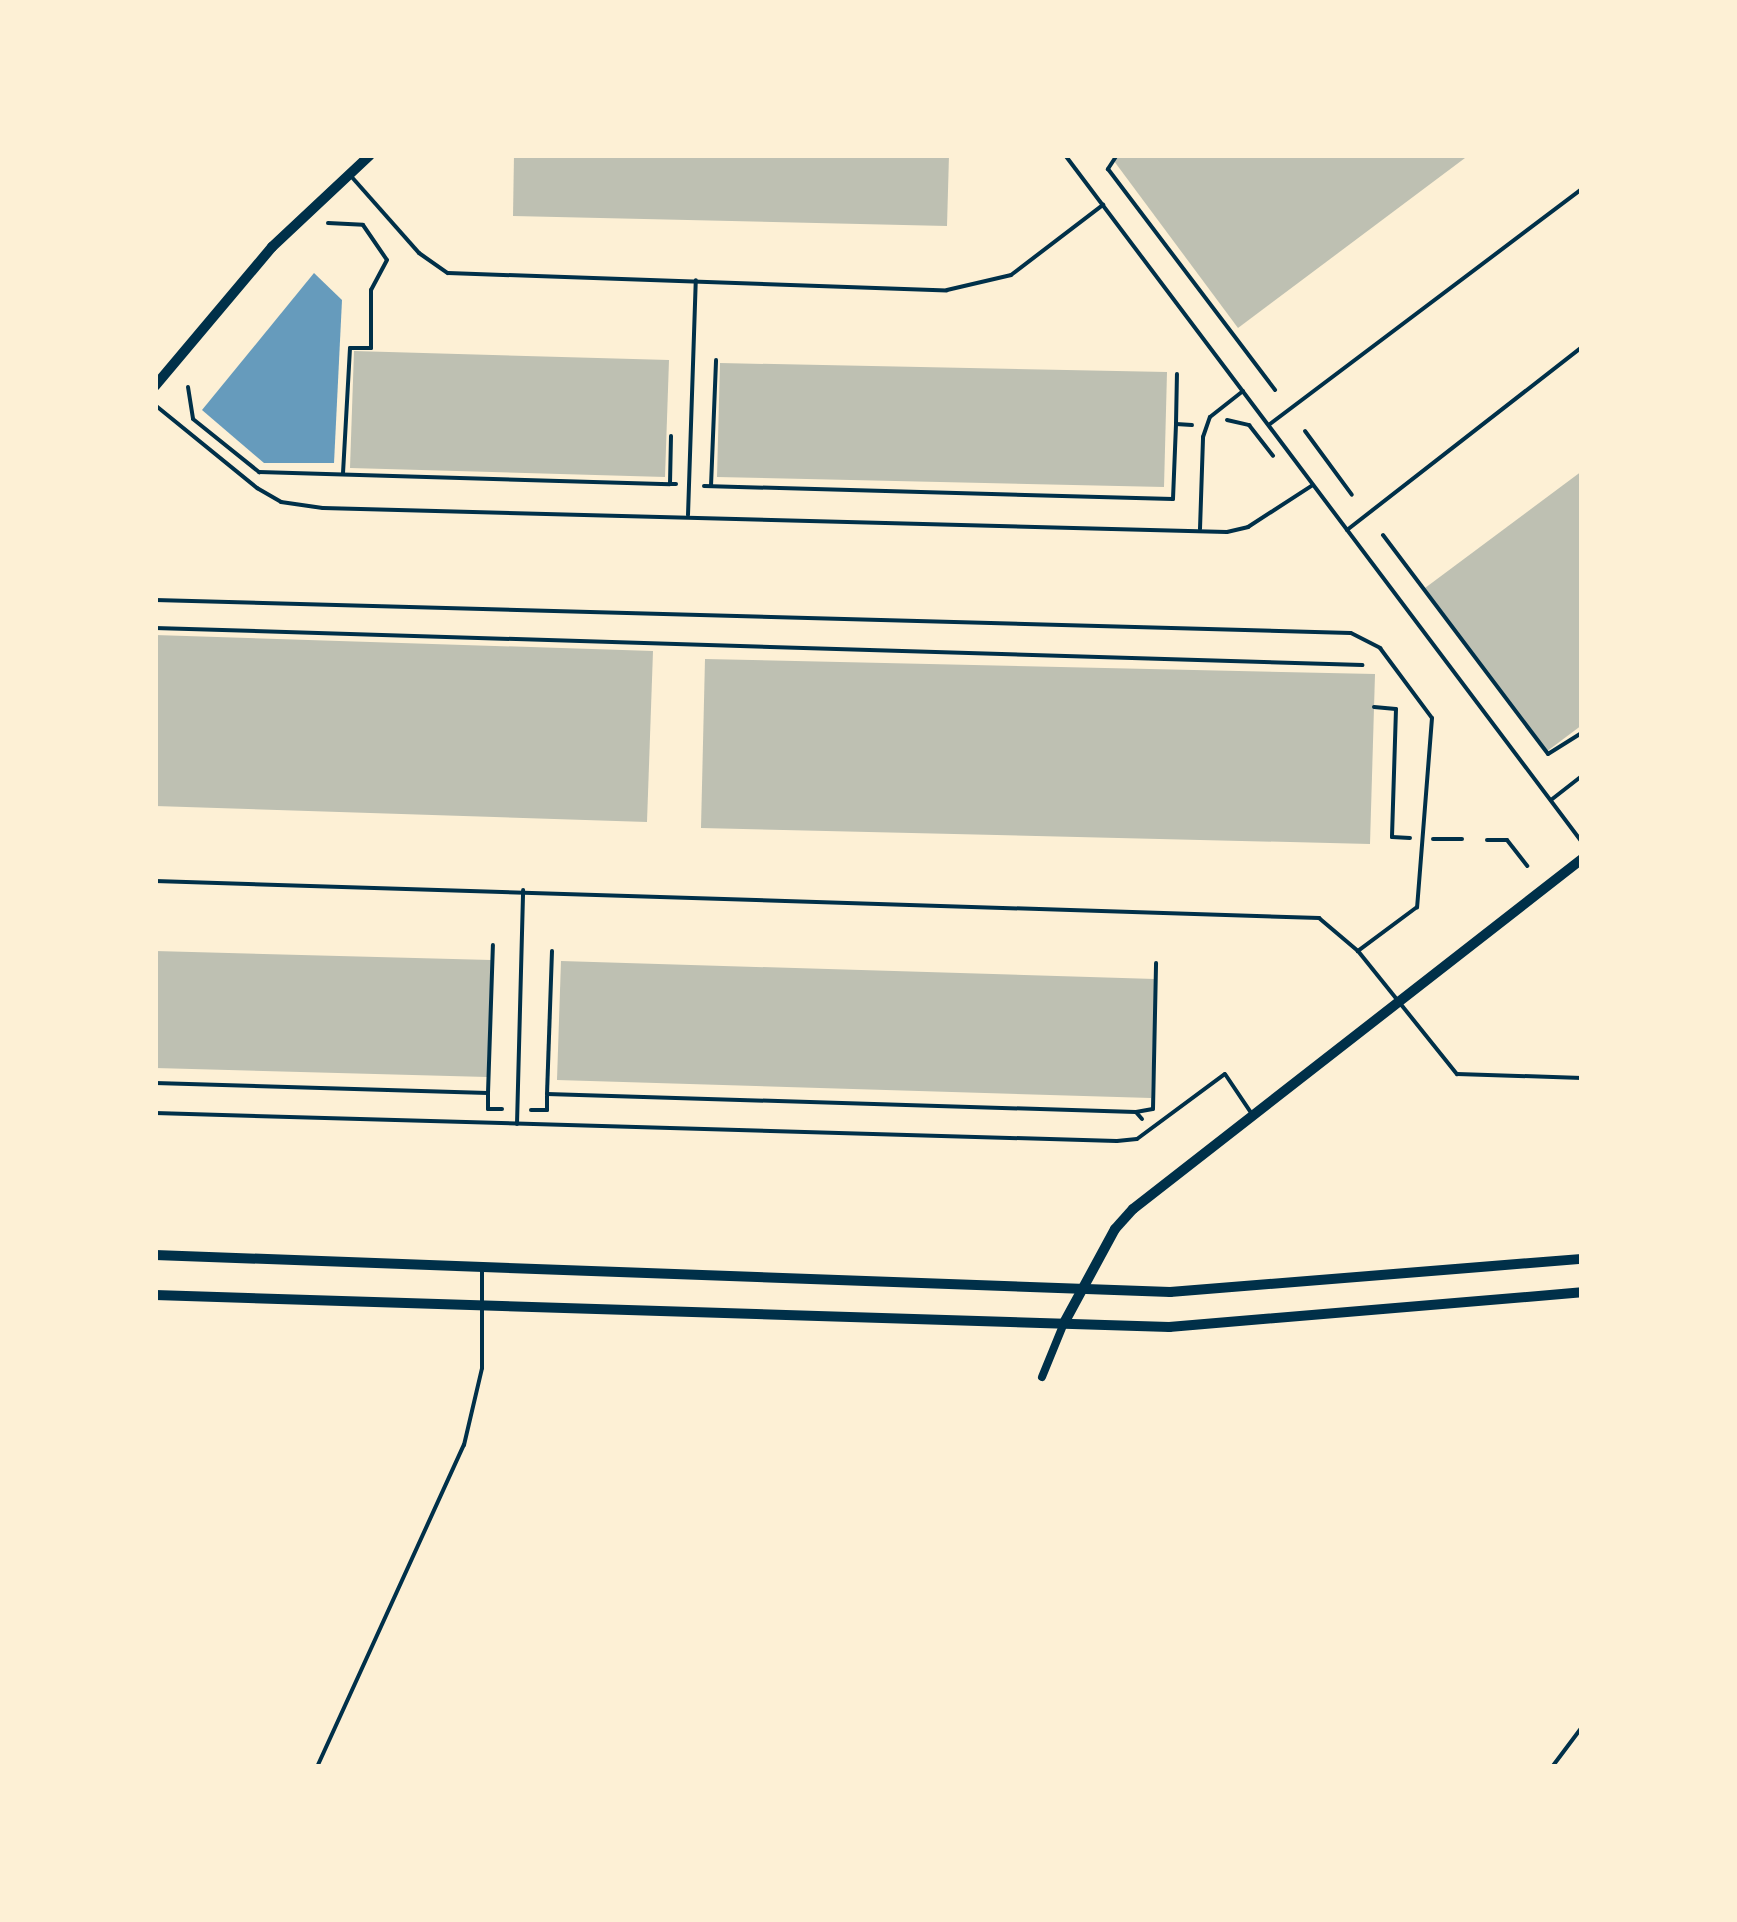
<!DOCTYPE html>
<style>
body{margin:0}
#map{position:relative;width:1737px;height:1922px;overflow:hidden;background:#fdf0d5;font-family:"Fira Sans",sans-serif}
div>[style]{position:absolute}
.water>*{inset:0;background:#669bbc}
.building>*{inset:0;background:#bec0b2}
.path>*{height:4px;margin:-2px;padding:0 2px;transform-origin:2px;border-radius:2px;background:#003049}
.service>*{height:4px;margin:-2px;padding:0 2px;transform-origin:2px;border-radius:2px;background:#003049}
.minor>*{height:8px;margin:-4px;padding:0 4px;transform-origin:4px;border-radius:4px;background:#003049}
.tertiary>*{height:10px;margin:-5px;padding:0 5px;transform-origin:5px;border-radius:5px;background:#003049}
span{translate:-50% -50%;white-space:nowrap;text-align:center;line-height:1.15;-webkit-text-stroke:10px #fdf0d5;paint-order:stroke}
.frame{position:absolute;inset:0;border:158px solid #fdf0d5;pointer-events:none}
</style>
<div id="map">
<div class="water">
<div style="clip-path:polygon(314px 273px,342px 300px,334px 463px,264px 463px,202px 410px)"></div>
</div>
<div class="building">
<div style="clip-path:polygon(514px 155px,949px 155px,947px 226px,513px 216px)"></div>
<div style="clip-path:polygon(1121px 155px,1469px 155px,1238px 328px,1114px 161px)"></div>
<div style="clip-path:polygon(354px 351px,669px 360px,665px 477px,350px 468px)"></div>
<div style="clip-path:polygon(720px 363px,1167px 372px,1164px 487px,717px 477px)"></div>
<div style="clip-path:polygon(1582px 471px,1582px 725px,1546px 752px,1425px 588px)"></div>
<div style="clip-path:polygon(155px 635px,653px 651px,647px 822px,155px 806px)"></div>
<div style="clip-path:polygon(705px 659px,1375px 674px,1370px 844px,701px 828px)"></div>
<div style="clip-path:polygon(155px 951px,491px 960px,487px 1077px,155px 1068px)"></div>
<div style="clip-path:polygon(561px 961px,1155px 979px,1151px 1098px,557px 1080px)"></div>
</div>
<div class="path">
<div style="left:1117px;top:155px;width:17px;rotate:123deg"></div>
<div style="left:1108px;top:169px;width:277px;rotate:52.9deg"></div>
<div style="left:328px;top:223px;width:35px;rotate:3deg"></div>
<div style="left:363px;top:225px;width:42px;rotate:55.6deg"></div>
<div style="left:387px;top:260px;width:34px;rotate:118deg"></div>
<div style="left:371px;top:290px;width:58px;rotate:90deg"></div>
<div style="left:371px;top:348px;width:21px;rotate:180deg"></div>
<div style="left:350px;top:348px;width:125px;rotate:93.2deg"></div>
<div style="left:188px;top:387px;width:32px;rotate:81deg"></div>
<div style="left:193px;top:419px;width:85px;rotate:38.8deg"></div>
<div style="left:259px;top:472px;width:411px;rotate:1.7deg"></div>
<div style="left:1227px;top:420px;width:23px;rotate:13deg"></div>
<div style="left:1249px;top:425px;width:39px;rotate:52deg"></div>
<div style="left:1176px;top:424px;width:50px;rotate:-88.9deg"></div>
<div style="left:1305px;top:431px;width:79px;rotate:53.7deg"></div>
<div style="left:671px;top:436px;width:48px;rotate:91.2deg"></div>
<div style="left:670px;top:484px;width:6px"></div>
<div style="left:704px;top:486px;width:469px;rotate:1.6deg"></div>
<div style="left:1173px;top:499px;width:75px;rotate:-87.7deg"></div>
<div style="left:1176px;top:424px;width:16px;rotate:4deg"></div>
<div style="left:711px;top:486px;width:126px;rotate:-87.7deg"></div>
<div style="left:1383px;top:535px;width:274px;rotate:53deg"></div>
<div style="left:1548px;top:754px;width:40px;rotate:-32deg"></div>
<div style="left:155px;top:628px;width:1208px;rotate:1.76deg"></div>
<div style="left:1374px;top:707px;width:22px;rotate:5deg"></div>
<div style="left:1396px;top:709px;width:128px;rotate:91.8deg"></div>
<div style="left:1392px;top:837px;width:18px;rotate:3deg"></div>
<div style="left:1433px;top:839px;width:29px"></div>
<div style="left:1487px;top:840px;width:20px"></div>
<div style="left:1507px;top:840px;width:33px;rotate:52deg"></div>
<div style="left:552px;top:951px;width:143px;rotate:92deg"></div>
<div style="left:547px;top:1094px;width:589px;rotate:1.75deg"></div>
<div style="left:155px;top:1083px;width:333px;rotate:1.7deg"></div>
<div style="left:488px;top:1093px;width:148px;rotate:-88.1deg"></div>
<div style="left:488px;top:1093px;width:16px;rotate:90deg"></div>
<div style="left:488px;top:1109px;width:14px"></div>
<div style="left:531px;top:1110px;width:16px"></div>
<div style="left:547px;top:1110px;width:14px;rotate:-90deg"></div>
<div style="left:1142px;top:1119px;width:9px;rotate:-131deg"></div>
<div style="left:1136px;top:1112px;width:17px;rotate:-10deg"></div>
<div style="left:1153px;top:1109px;width:146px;rotate:-88.8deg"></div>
</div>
<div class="service">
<div style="left:1065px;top:155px;width:860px;rotate:53.04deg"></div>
<div style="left:350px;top:175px;width:104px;rotate:48.5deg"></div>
<div style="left:419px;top:253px;width:35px;rotate:35deg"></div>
<div style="left:448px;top:273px;width:499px;rotate:2deg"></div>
<div style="left:947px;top:290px;width:66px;rotate:-13.2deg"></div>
<div style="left:1011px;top:275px;width:116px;rotate:-37.3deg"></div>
<div style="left:155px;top:405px;width:132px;rotate:39.1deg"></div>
<div style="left:257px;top:488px;width:28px;rotate:30deg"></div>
<div style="left:281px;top:502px;width:42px;rotate:8.1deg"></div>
<div style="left:323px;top:508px;width:904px;rotate:1.52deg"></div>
<div style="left:1227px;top:532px;width:22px;rotate:-13deg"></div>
<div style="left:1248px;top:527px;width:77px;rotate:-32.9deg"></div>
<div style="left:1270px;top:424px;width:391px;rotate:-37deg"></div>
<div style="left:688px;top:515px;width:235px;rotate:-88.1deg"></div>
<div style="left:1200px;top:529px;width:92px;rotate:-88.1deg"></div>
<div style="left:1203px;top:437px;width:21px;rotate:-71deg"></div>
<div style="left:1210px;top:417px;width:42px;rotate:-38.2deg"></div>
<div style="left:1347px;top:530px;width:298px;rotate:-37.9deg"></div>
<div style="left:155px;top:600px;width:1196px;rotate:1.58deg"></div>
<div style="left:1351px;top:633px;width:33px;rotate:27deg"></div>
<div style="left:1380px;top:648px;width:87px;rotate:53.4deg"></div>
<div style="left:1432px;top:718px;width:190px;rotate:94.5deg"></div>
<div style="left:1417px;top:907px;width:74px;rotate:143.3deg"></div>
<div style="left:1551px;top:800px;width:39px;rotate:-38deg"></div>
<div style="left:155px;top:881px;width:1165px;rotate:1.82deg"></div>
<div style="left:1319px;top:918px;width:51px;rotate:40.2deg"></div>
<div style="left:1358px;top:951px;width:158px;rotate:51.2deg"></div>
<div style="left:1457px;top:1074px;width:125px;rotate:1.8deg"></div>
<div style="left:155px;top:1113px;width:962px;rotate:1.67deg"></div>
<div style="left:1117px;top:1141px;width:20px;rotate:-6deg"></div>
<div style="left:1137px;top:1139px;width:109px;rotate:-36.5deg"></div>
<div style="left:1225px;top:1074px;width:48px;rotate:56deg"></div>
<div style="left:517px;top:1124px;width:234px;rotate:-88.5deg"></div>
<div style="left:317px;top:1767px;width:354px;rotate:-65.5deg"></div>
<div style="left:464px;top:1445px;width:79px;rotate:-76.8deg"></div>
<div style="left:482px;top:1368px;width:97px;rotate:-90deg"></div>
<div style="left:1552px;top:1767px;width:50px;rotate:-53.1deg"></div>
</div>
<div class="minor">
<div style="left:1042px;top:1377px;width:58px;rotate:-67.8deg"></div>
</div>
<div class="tertiary">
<div style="left:155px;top:386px;width:182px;rotate:-49.9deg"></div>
<div style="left:272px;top:247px;width:134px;rotate:-43.2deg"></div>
<div style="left:155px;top:1255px;width:1016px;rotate:2.09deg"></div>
<div style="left:1170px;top:1292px;width:413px;rotate:-4.6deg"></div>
<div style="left:155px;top:1295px;width:1015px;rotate:1.81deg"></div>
<div style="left:1169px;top:1327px;width:414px;rotate:-4.8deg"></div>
<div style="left:1064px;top:1323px;width:107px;rotate:-61.5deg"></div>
<div style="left:1115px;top:1229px;width:27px;rotate:-48deg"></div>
<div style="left:1133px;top:1209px;width:569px;rotate:-37.94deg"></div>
</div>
<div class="frame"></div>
</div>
